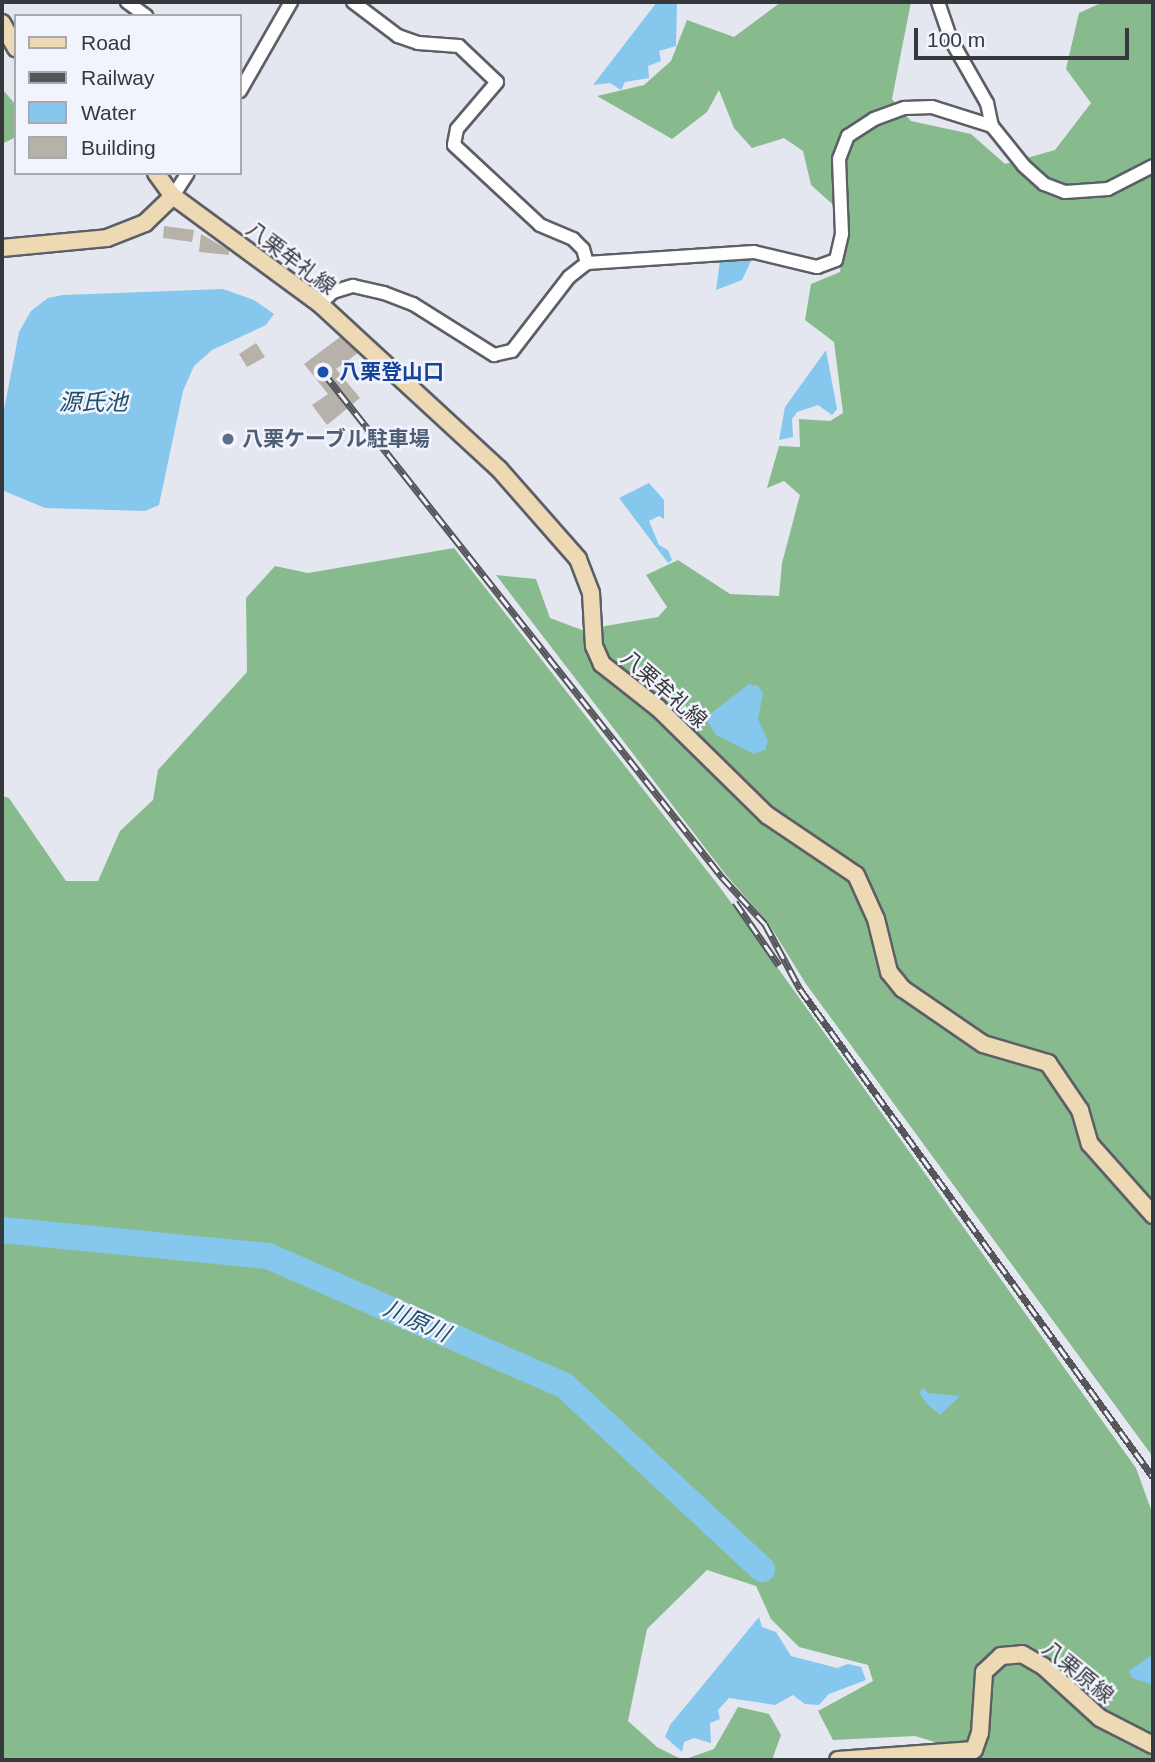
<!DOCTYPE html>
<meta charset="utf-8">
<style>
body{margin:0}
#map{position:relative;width:1155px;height:1762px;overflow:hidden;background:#e5e7f0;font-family:Helvetica,"Noto Sans JP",sans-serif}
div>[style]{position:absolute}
.forest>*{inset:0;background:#87bb8d}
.water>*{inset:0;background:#85c7ed}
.river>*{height:26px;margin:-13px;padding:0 13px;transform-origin:13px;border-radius:13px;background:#85c7ed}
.building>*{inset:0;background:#b6b1a9}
.roads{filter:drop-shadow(2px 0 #5d5f67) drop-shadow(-2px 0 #5d5f67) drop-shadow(0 2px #5d5f67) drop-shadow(0 -2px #5d5f67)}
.street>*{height:12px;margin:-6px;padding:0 6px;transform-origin:6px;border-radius:6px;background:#fff}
.secondary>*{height:16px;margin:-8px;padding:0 8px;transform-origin:8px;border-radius:8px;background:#edd9b4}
.rail>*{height:7px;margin-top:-3.5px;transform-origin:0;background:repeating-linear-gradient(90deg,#f2f4fd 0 13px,#55565a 0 26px);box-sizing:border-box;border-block:2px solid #55565a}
.dots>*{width:19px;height:19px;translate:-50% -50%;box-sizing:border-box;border:4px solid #f2f4fd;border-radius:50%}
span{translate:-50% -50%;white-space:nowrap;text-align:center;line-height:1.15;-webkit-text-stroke:5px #f2f4fd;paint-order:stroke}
.street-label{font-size:21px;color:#37383b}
.transit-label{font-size:21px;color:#164399;font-weight:700}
.left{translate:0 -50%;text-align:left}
.service-label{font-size:21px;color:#4e5e75;font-weight:700}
.water-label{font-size:23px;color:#1d506a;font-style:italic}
.frame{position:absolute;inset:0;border:4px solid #37383b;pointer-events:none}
.legend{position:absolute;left:14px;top:14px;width:228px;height:161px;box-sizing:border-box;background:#f2f4fd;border:2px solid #a7a9af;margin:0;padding:9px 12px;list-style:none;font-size:21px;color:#37383b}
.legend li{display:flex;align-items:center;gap:14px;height:35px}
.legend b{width:35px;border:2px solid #a7a9af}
.scale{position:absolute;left:914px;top:28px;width:215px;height:32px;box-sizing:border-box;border:4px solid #37383b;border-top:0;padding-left:9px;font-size:21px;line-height:24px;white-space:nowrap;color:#37383b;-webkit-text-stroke:5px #f2f4fd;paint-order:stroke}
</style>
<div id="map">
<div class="forest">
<div style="clip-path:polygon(781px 2px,911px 2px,892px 99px,911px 121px,971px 134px,1005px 164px,1055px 150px,1091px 103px,1066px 69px,1079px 13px,1103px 2px,1153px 2px,1153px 1457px,806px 984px,769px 924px,726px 875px,496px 575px,536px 579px,550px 618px,582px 630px,658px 617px,667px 607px,646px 575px,678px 560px,730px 594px,779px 596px,782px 563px,800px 495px,784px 481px,767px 488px,779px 446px,800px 447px,799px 419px,830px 421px,843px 413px,834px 342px,805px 320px,811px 284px,840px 272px,848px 218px,811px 185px,803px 151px,784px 138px,752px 148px,734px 128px,719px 90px,707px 112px,672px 139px,597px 96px,644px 85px,671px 61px,687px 20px,734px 37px)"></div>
<div style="clip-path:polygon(3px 90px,16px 105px,16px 137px,2px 144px)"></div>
<div style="clip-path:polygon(454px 548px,719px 886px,1136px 1468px,1153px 1515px,1153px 1760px,942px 1760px,941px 1744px,915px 1736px,833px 1740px,818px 1711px,873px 1681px,868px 1665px,799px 1647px,771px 1619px,756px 1586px,707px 1570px,647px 1629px,628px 1721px,657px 1747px,683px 1760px,714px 1749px,738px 1707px,769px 1714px,781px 1735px,772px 1760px,2px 1760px,2px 796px,9px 798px,66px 881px,98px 881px,120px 831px,153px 800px,158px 770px,247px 672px,246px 598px,275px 566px,308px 573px)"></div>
</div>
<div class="water">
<div style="clip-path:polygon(657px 2px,677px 2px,676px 46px,659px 51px,661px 61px,648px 66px,649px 78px,625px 82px,621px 90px,610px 83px,593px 85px)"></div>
<div style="clip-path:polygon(752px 259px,742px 280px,716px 290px,720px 261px)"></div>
<div style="clip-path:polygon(223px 289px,254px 300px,274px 314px,266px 325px,212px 350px,194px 366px,183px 391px,159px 505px,145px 511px,45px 508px,2px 490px,2px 420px,19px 332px,31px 311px,48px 298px,63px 295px)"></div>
<div style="clip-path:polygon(826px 350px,837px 409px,832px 415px,818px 405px,797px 412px,792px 419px,793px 437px,779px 440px,785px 407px)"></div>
<div style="clip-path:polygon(649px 483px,664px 500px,664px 519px,659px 516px,649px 521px,659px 545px,668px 550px,672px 560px,668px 563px,619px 498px)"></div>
<div style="clip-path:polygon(749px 684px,758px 686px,763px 693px,758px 719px,768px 741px,765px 750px,754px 754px,716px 735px,705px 718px)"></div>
<div style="clip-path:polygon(924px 1388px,928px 1393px,960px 1396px,940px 1415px,926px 1403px,919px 1392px)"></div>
<div style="clip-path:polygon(759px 1617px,762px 1627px,776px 1632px,791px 1656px,837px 1668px,848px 1664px,861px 1667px,866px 1680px,829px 1694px,819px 1705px,805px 1704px,793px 1695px,775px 1705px,729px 1698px,718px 1710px,720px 1719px,710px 1723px,711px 1743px,694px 1738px,684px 1742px,682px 1752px,665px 1737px,670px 1725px)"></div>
<div style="clip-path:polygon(1153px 1654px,1153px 1685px,1132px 1678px,1129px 1671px)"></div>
</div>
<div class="river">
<div style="left:2px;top:1230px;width:267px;rotate:5.6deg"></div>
<div style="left:268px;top:1256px;width:324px;rotate:23.6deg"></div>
<div style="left:565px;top:1386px;width:269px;rotate:42.9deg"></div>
</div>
<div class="building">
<div style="clip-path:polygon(164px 226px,194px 230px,192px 242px,163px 238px)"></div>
<div style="clip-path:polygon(201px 234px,229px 250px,229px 255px,199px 252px)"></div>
<div style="clip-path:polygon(340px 337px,358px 353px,336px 369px,360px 398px,327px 425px,312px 405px,328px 394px,304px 364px)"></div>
<div style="clip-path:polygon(256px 343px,265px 357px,247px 367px,239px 354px)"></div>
</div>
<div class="roads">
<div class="street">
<div style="left:127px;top:2px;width:24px;rotate:36deg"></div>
<div style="left:353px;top:2px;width:56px;rotate:37.1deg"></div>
<div style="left:398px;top:36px;width:21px;rotate:19deg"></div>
<div style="left:418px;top:43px;width:41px;rotate:4.2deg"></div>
<div style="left:459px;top:46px;width:52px;rotate:43.5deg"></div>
<div style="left:497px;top:82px;width:62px;rotate:130.4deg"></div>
<div style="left:457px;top:129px;width:16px;rotate:101deg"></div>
<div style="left:454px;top:145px;width:117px;rotate:42.9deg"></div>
<div style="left:540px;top:225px;width:36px;rotate:23deg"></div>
<div style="left:573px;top:239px;width:14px;rotate:45deg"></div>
<div style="left:583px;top:249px;width:15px;rotate:74deg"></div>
<div style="left:938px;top:2px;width:40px;rotate:71.1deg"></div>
<div style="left:951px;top:40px;width:73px;rotate:60.3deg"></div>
<div style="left:987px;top:103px;width:24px;rotate:78deg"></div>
<div style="left:240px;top:91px;width:103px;rotate:-60.2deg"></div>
<div style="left:173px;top:196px;width:27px;rotate:-57deg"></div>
<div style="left:320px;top:304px;width:18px;rotate:-43deg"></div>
<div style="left:333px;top:292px;width:21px;rotate:-17deg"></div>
<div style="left:353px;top:286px;width:32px;rotate:13deg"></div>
<div style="left:384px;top:293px;width:31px;rotate:21deg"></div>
<div style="left:413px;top:304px;width:96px;rotate:32.2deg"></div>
<div style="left:494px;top:355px;width:18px;rotate:-13deg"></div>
<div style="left:512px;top:351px;width:93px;rotate:-52.4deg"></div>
<div style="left:569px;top:277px;width:23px;rotate:-38deg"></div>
<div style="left:587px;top:263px;width:167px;rotate:-3.8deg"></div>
<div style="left:754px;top:252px;width:65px;rotate:13.4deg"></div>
<div style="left:817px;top:267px;width:20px;rotate:-20deg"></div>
<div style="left:836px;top:260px;width:27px;rotate:-77deg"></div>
<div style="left:842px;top:234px;width:75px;rotate:-92.3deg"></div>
<div style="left:839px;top:159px;width:25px;rotate:-69deg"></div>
<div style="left:848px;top:136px;width:31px;rotate:-33deg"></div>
<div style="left:874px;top:119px;width:33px;rotate:-20deg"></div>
<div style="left:905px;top:108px;width:27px;rotate:-2deg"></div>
<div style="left:932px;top:107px;width:63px;rotate:17.6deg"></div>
<div style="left:992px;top:126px;width:51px;rotate:51.3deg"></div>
<div style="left:1024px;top:166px;width:27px;rotate:42deg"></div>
<div style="left:1044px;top:184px;width:22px;rotate:21deg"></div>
<div style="left:1065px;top:192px;width:43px;rotate:-4deg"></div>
<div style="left:1108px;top:189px;width:51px;rotate:-27.1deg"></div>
</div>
<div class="secondary">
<div style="left:2px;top:23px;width:29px;rotate:61deg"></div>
<div style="left:156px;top:173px;width:29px;rotate:54deg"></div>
<div style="left:173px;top:196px;width:182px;rotate:36.3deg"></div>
<div style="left:320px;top:304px;width:243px;rotate:42.7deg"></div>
<div style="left:499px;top:469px;width:120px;rotate:48.7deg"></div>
<div style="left:578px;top:559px;width:36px;rotate:69deg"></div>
<div style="left:591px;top:593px;width:53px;rotate:86.8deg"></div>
<div style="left:594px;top:646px;width:20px;rotate:66deg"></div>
<div style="left:602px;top:664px;width:71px;rotate:38.2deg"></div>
<div style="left:658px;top:708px;width:153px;rotate:44.5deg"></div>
<div style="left:767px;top:815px;width:107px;rotate:34deg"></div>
<div style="left:856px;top:875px;width:48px;rotate:65.6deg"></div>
<div style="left:876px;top:919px;width:55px;rotate:76.2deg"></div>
<div style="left:889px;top:972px;width:22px;rotate:51deg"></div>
<div style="left:903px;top:989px;width:97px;rotate:34.5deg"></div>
<div style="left:983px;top:1044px;width:68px;rotate:16.3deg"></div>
<div style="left:1048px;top:1063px;width:57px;rotate:55.8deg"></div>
<div style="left:1080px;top:1110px;width:35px;rotate:74deg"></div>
<div style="left:1090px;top:1144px;width:95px;rotate:48.4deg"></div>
<div style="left:2px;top:248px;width:105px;rotate:-5.4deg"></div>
<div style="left:107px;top:238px;width:41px;rotate:-21.5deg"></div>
<div style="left:145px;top:223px;width:39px;rotate:-44deg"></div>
<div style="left:838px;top:1760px;width:136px;rotate:-4.2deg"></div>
<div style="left:974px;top:1750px;width:18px;rotate:-71deg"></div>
<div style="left:980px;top:1733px;width:61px;rotate:-86.2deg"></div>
<div style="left:984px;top:1672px;width:23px;rotate:-43deg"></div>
<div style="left:1001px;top:1656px;width:21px;rotate:-5deg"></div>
<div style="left:1022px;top:1654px;width:24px;rotate:30deg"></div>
<div style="left:1043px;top:1666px;width:77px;rotate:42.4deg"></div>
<div style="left:1100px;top:1718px;width:59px;rotate:27deg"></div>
</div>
</div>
<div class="rail">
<div style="left:323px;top:372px;width:644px;rotate:51.69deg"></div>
<div style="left:722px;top:877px;width:64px;rotate:47.5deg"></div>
<div style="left:765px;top:924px;width:74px;rotate:61.7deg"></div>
<div style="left:800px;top:989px;width:602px;rotate:54.12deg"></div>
<div style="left:735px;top:902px;width:77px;rotate:55.1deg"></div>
</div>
<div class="dots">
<div style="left:323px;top:372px;background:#1a4fb4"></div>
<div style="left:228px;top:439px;background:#5c6f8a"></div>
</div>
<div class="street-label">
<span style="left:291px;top:258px;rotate:37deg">八栗牟礼線</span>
<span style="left:664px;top:689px;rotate:41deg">八栗牟礼線</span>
<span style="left:1078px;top:1672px;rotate:39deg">八栗原線</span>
</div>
<div class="transit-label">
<span class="left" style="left:339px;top:372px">八栗登山口</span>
</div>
<div class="service-label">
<span class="left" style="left:242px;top:439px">八栗ケーブル駐車場</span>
</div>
<div class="water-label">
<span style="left:93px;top:402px">源氏池</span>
<span style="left:417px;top:1321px;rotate:24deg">川原川</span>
</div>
<div class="frame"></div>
<ul class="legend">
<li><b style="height:9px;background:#edd9b4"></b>Road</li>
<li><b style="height:9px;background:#55565a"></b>Railway</li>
<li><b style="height:19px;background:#85c7ed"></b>Water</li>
<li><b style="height:19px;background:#b6b1a9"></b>Building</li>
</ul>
<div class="scale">100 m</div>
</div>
